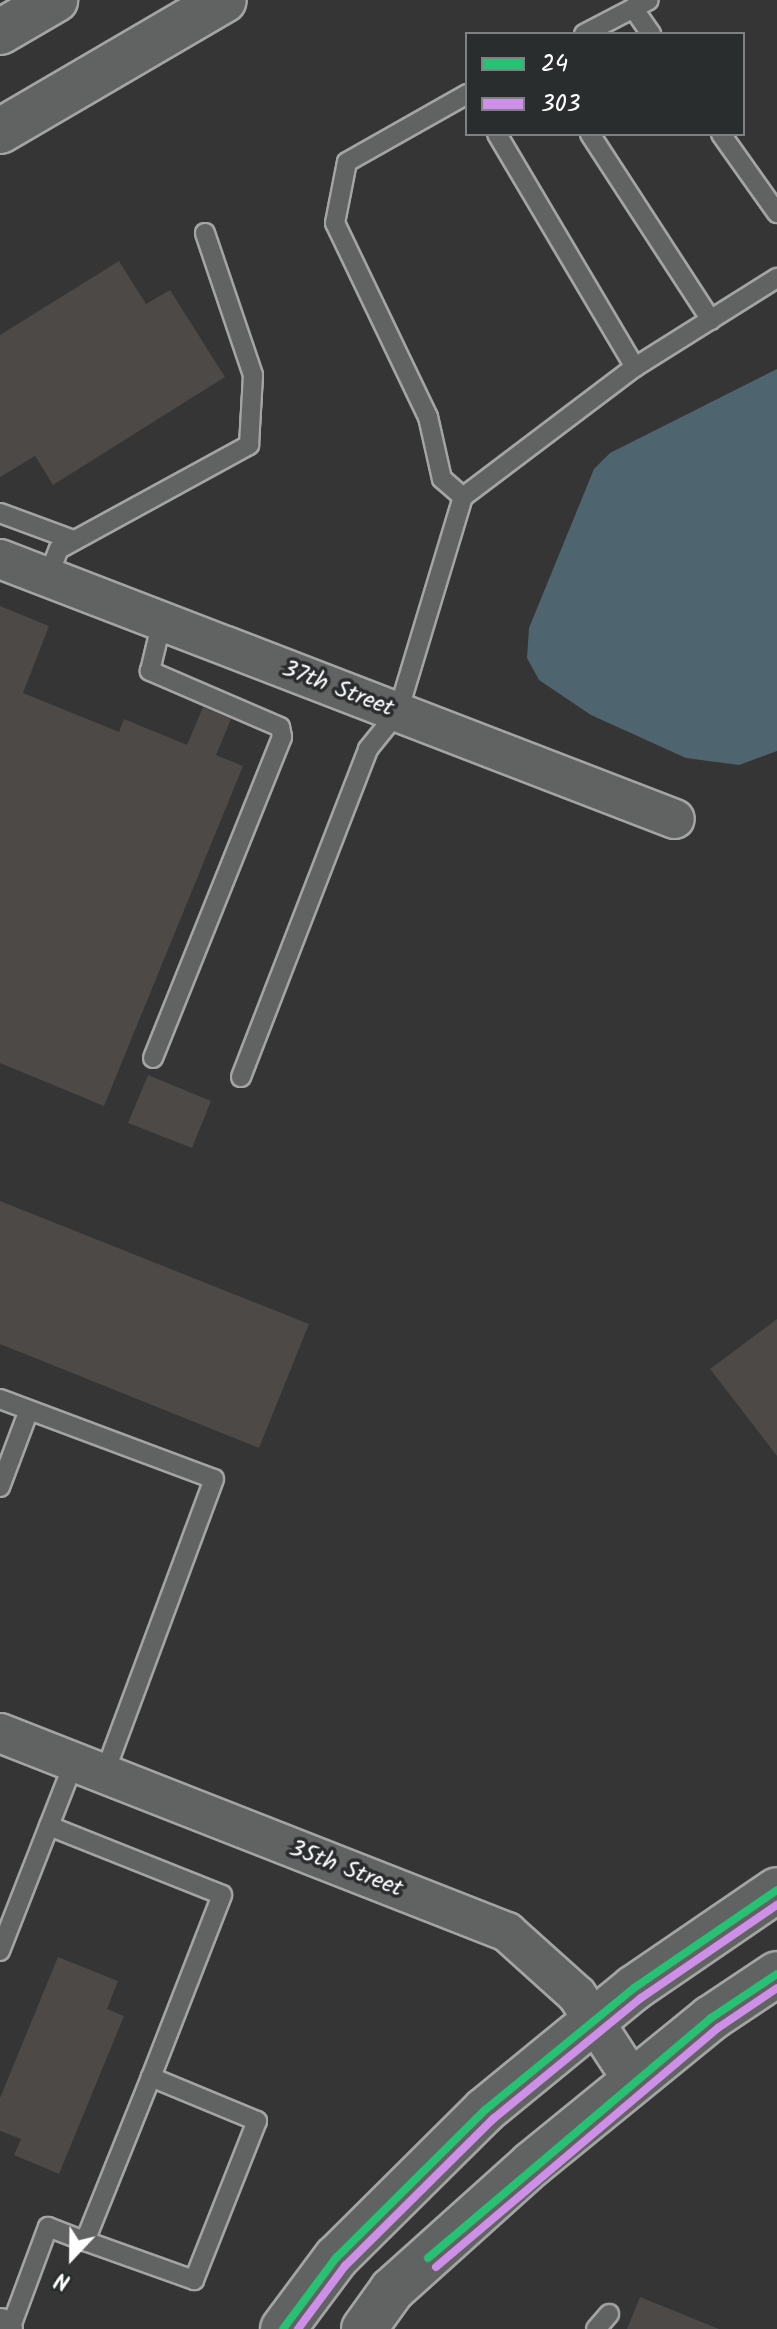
<!DOCTYPE html>
<style>
body{margin:0}
#map{position:relative;width:777px;height:2329px;overflow:hidden;background:#353535;font-family:Kalam,sans-serif}
div>[style]{position:absolute}
.water>*{inset:0;background:#4e656f}
.building>*{inset:0;background:#4c4947}
.roads{filter:drop-shadow(2px 0 #a4a4a4) drop-shadow(-2px 0 #a4a4a4) drop-shadow(0 2px #a4a4a4) drop-shadow(0 -2px #a4a4a4)}
.service>*{height:18px;margin:-9px;padding:0 9px;transform-origin:9px;border-radius:9px;background:#616262}
.minor>*{height:38px;margin:-19px;padding:0 19px;transform-origin:19px;border-radius:19px;background:#616262}
.tertiary>*{height:44px;margin:-22px;padding:0 22px;transform-origin:22px;border-radius:22px;background:#616262}
.motorway>*{height:44px;margin:-22px;padding:0 22px;transform-origin:22px;border-radius:22px;background:#616262}
.bus-1>*{height:8px;margin:-4px;padding:0 4px;transform-origin:4px;border-radius:4px;background:#26c172}
.bus-2>*{height:8px;margin:-4px;padding:0 4px;transform-origin:4px;border-radius:4px;background:#ce8fe9}
span{translate:-50% -50%;white-space:nowrap;text-align:center;line-height:1.15;-webkit-text-stroke:7px #2a2d2e;paint-order:stroke}
.street-label{font-size:24px;color:#fff}
.legend{position:absolute;left:465px;top:32px;width:280px;height:104px;box-sizing:border-box;background:#2a2d2e;border:2px solid #7f8182;margin:0;padding:10px 14px;list-style:none;font-size:24px;color:#fff}
.legend li{display:flex;align-items:center;gap:16px;height:40px}
.legend b{width:40px;border:2px solid #7f8182}
.north{position:absolute;left:32px;top:2217px;width:80px;height:80px;-webkit-text-stroke:6px #2a2d2e;paint-order:stroke;rotate:202deg;font-size:22px;font-weight:700;line-height:32px;text-align:center;color:#fff}
.north::after{content:'';display:block;margin:auto;width:28px;height:36px;background:#fff;clip-path:polygon(50% 0,100% 100%,50% 72%,0 100%)}
</style>
<div id="map">
<div class="water">
<div style="clip-path:polygon(777px 369px,777px 751px,739px 765px,686px 758px,591px 715px,539px 680px,527px 658px,529px 628px,594px 469px,610px 453px)"></div>
</div>
<div class="building">
<div style="clip-path:polygon(119px 261px,146px 304px,170px 290px,225px 377px,53px 485px,35px 456px,0 477px,0 335px)"></div>
<div style="clip-path:polygon(0 606px,49px 626px,23px 693px,119px 732px,124px 719px,187px 745px,203px 707px,231px 719px,216px 755px,243px 766px,104px 1106px,0 1063px)"></div>
<div style="clip-path:polygon(148px 1075px,211px 1101px,192px 1148px,128px 1123px)"></div>
<div style="clip-path:polygon(0 1201px,309px 1324px,259px 1448px,0 1344px)"></div>
<div style="clip-path:polygon(777px 1319px,777px 1456px,710px 1369px)"></div>
<div style="clip-path:polygon(58px 1957px,118px 1981px,107px 2009px,124px 2016px,59px 2174px,14px 2155px,21px 2139px,0 2131px,0 2098px)"></div>
<div style="clip-path:polygon(640px 2297px,719px 2329px,627px 2329px)"></div>
</div>
<div class="roads">
<div class="service">
<div style="left:633px;top:8px;width:32px;rotate:55deg"></div>
<div style="left:584px;top:34px;width:73px;rotate:-27.6deg"></div>
<div style="left:497px;top:134px;width:271px;rotate:59.4deg"></div>
<div style="left:590px;top:134px;width:222px;rotate:57deg"></div>
<div style="left:721px;top:134px;width:97px;rotate:54.7deg"></div>
<div style="left:463px;top:497px;width:28px;rotate:-139deg"></div>
<div style="left:442px;top:479px;width:64px;rotate:-102.7deg"></div>
<div style="left:428px;top:417px;width:215px;rotate:-115.6deg"></div>
<div style="left:335px;top:223px;width:62px;rotate:-78.9deg"></div>
<div style="left:347px;top:162px;width:138px;rotate:-29.5deg"></div>
<div style="left:0;top:513px;width:78px;rotate:20.3deg"></div>
<div style="left:48px;top:577px;width:30px;rotate:-69deg"></div>
<div style="left:59px;top:549px;width:217px;rotate:-28.7deg"></div>
<div style="left:249px;top:445px;width:70px;rotate:-86.7deg"></div>
<div style="left:253px;top:375px;width:150px;rotate:-108.7deg"></div>
<div style="left:153px;top:1058px;width:346px;rotate:-68.1deg"></div>
<div style="left:282px;top:737px;width:10px;rotate:-101deg"></div>
<div style="left:280px;top:727px;width:142px;rotate:-156.7deg"></div>
<div style="left:150px;top:671px;width:51px;rotate:-76.5deg"></div>
<div style="left:241px;top:1077px;width:352px;rotate:-68.8deg"></div>
<div style="left:368px;top:749px;width:48px;rotate:-51deg"></div>
<div style="left:398px;top:712px;width:225px;rotate:-73.2deg"></div>
<div style="left:463px;top:497px;width:216px;rotate:-37.1deg"></div>
<div style="left:635px;top:367px;width:168px;rotate:-32.1deg"></div>
<div style="left:0;top:1399px;width:228px;rotate:20.5deg"></div>
<div style="left:214px;top:1479px;width:315px;rotate:110.4deg"></div>
<div style="left:0;top:1487px;width:82px;rotate:-69.4deg"></div>
<div style="left:49px;top:1826px;width:186px;rotate:21.7deg"></div>
<div style="left:222px;top:1895px;width:195px;rotate:111.3deg"></div>
<div style="left:0;top:1951px;width:203px;rotate:-68.6deg"></div>
<div style="left:10px;top:2329px;width:109px;rotate:-69.6deg"></div>
<div style="left:48px;top:2227px;width:40px;rotate:21deg"></div>
<div style="left:85px;top:2241px;width:116px;rotate:19.7deg"></div>
<div style="left:194px;top:2280px;width:171px;rotate:-68.4deg"></div>
<div style="left:257px;top:2121px;width:115px;rotate:-157.5deg"></div>
<div style="left:151px;top:2077px;width:177px;rotate:111.9deg"></div>
<div style="left:596px;top:2329px;width:20px;rotate:-49deg"></div>
</div>
<div class="minor">
<div style="left:0;top:559px;width:723px;rotate:21.07deg"></div>
<div style="left:0;top:1733px;width:545px;rotate:21.43deg"></div>
<div style="left:507px;top:1932px;width:94px;rotate:42deg"></div>
<div style="left:577px;top:1995px;width:103px;rotate:56.9deg"></div>
<div style="left:0;top:2328px;width:3px;rotate:18deg"></div>
</div>
<div class="tertiary">
<div style="left:283px;top:2329px;width:89px;rotate:-53.3deg"></div>
<div style="left:336px;top:2258px;width:210px;rotate:-44.8deg"></div>
<div style="left:485px;top:2110px;width:193px;rotate:-39.3deg"></div>
<div style="left:634px;top:1988px;width:173px;rotate:-34.4deg"></div>
<div style="left:364px;top:2329px;width:48px;rotate:-54.3deg"></div>
<div style="left:392px;top:2290px;width:188px;rotate:-42deg"></div>
<div style="left:532px;top:2164px;width:231px;rotate:-39.2deg"></div>
<div style="left:711px;top:2018px;width:79px;rotate:-33.7deg"></div>
</div>
<div class="motorway">
<div style="left:0;top:32px;width:64px;rotate:-30.2deg"></div>
<div style="left:0;top:131px;width:259px;rotate:-30.3deg"></div>
</div>
</div>
<div class="bus-1">
<div style="left:428px;top:2258px;width:371px;rotate:-40.3deg"></div>
<div style="left:711px;top:2018px;width:79px;rotate:-33.7deg"></div>
<div style="left:283px;top:2329px;width:89px;rotate:-53.3deg"></div>
<div style="left:336px;top:2258px;width:210px;rotate:-44.8deg"></div>
<div style="left:485px;top:2110px;width:193px;rotate:-39.3deg"></div>
<div style="left:634px;top:1988px;width:173px;rotate:-34.4deg"></div>
</div>
<div class="bus-2">
<div style="left:436px;top:2267px;width:370px;rotate:-40.3deg"></div>
<div style="left:718px;top:2028px;width:71px;rotate:-34.1deg"></div>
<div style="left:298px;top:2329px;width:79px;rotate:-53.3deg"></div>
<div style="left:345px;top:2266px;width:209px;rotate:-44.8deg"></div>
<div style="left:493px;top:2119px;width:191px;rotate:-39.3deg"></div>
<div style="left:641px;top:1998px;width:165px;rotate:-34.4deg"></div>
</div>
<div class="street-label">
<span style="left:338px;top:689px;rotate:21deg">37th Street</span>
<span style="left:346px;top:1869px;rotate:21deg">35th Street</span>
</div>
<ul class="legend">
<li><b style="height:10px;background:#26c172"></b>24</li>
<li><b style="height:10px;background:#ce8fe9"></b>303</li>
</ul>
<div class="north">N</div>
</div>
